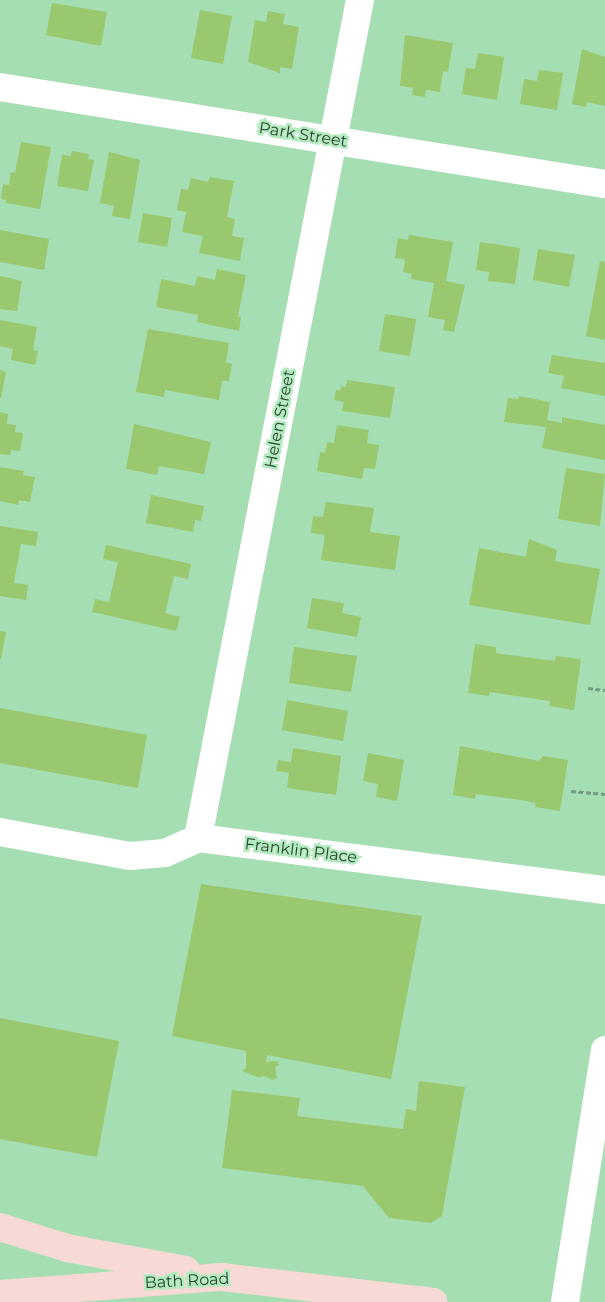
<!DOCTYPE html>
<style>
body{margin:0}
#map{position:relative;width:605px;height:1302px;overflow:hidden;background:#a6deb3;font-family:Montserrat,sans-serif}
div>[style]{position:absolute}
.building>*{inset:0;background:#99c86f}
.path>*{height:3px;margin-top:-1.5px;transform-origin:0;background:repeating-linear-gradient(90deg,#739d7d 0 5px,transparent 0 7.5px)}
.minor>*{height:28px;margin:-14px;padding:0 14px;transform-origin:14px;border-radius:14px;background:#fff}
.major>*{height:28px;margin:-14px;padding:0 14px;transform-origin:14px;border-radius:14px;background:#f7dad5}
span{translate:-50% -50%;white-space:nowrap;text-align:center;line-height:1.15;-webkit-text-stroke:5px #b3ebc0;paint-order:stroke}
.street-label{font-size:16px;color:#2c4231}
</style>
<div id="map">
<div class="building">
<div style="clip-path:polygon(52px 3px,107px 12px,101px 46px,46px 35px)"></div>
<div style="clip-path:polygon(200px 10px,232px 16px,223px 64px,191px 58px)"></div>
<div style="clip-path:polygon(268px 11px,285px 14px,283px 24px,299px 27px,292px 69px,280px 67px,280px 73px,248px 62px,255px 20px,266px 22px)"></div>
<div style="clip-path:polygon(405px 35px,453px 43px,448px 72px,443px 71px,440px 92px,426px 90px,425px 97px,412px 95px,413px 88px,400px 86px)"></div>
<div style="clip-path:polygon(582px 49px,605px 57px,605px 106px,587px 102px,586px 107px,572px 104px)"></div>
<div style="clip-path:polygon(478px 53px,504px 57px,497px 100px,462px 94px,466px 68px,475px 69px)"></div>
<div style="clip-path:polygon(539px 70px,563px 73px,557px 110px,520px 104px,524px 79px,537px 81px)"></div>
<div style="clip-path:polygon(21px 142px,51px 147px,40px 209px,6px 203px,6px 200px,1px 199px,3px 184px,9px 185px,11px 172px,15px 173px)"></div>
<div style="clip-path:polygon(72px 151px,89px 154px,88px 159px,94px 160px,88px 191px,57px 186px,62px 155px,71px 156px)"></div>
<div style="clip-path:polygon(109px 152px,140px 160px,130px 219px,112px 216px,114px 206px,100px 203px)"></div>
<div style="clip-path:polygon(210px 177px,234px 181px,227px 217px,235px 219px,232px 236px,244px 238px,240px 261px,199px 253px,203px 236px,182px 232px,186px 212px,177px 210px,181px 189px,188px 190px,191px 178px,208px 182px)"></div>
<div style="clip-path:polygon(143px 213px,172px 218px,167px 247px,138px 242px)"></div>
<div style="clip-path:polygon(0 230px,49px 239px,44px 270px,0 262px)"></div>
<div style="clip-path:polygon(409px 235px,453px 242px,446px 281px,465px 285px,454px 332px,443px 330px,445px 320px,428px 317px,434px 283px,411px 279px,412px 274px,403px 272px,405px 259px,395px 258px,398px 238px,408px 240px)"></div>
<div style="clip-path:polygon(480px 242px,520px 248px,515px 284px,488px 281px,489px 272px,476px 270px)"></div>
<div style="clip-path:polygon(538px 249px,575px 255px,569px 287px,533px 280px)"></div>
<div style="clip-path:polygon(600px 261px,605px 262px,605px 340px,586px 336px)"></div>
<div style="clip-path:polygon(217px 269px,246px 275px,238px 317px,241px 317px,239px 331px,197px 322px,198px 315px,156px 307px,161px 279px,195px 286px,197px 276px,215px 280px)"></div>
<div style="clip-path:polygon(0 276px,22px 281px,17px 311px,0 309px)"></div>
<div style="clip-path:polygon(385px 314px,416px 319px,410px 356px,379px 351px)"></div>
<div style="clip-path:polygon(0 320px,37px 327px,33px 350px,38px 351px,35px 365px,11px 360px,13px 349px,0 346px)"></div>
<div style="clip-path:polygon(148px 329px,229px 343px,226px 362px,232px 364px,229px 381px,222px 381px,219px 400px,165px 390px,164px 397px,136px 392px)"></div>
<div style="clip-path:polygon(552px 355px,605px 363px,605px 396px,561px 388px,564px 376px,548px 373px)"></div>
<div style="clip-path:polygon(0 370px,6px 372px,1px 398px,0 398px)"></div>
<div style="clip-path:polygon(347px 380px,395px 387px,390px 418px,342px 411px,344px 402px,334px 400px,336px 390px,340px 391px,341px 386px,346px 387px)"></div>
<div style="clip-path:polygon(519px 396px,550px 402px,547px 420px,562px 423px,562px 417px,605px 425px,605px 460px,542px 448px,546px 427px,504px 422px,508px 398px,518px 399px)"></div>
<div style="clip-path:polygon(0 412px,8px 414px,7px 424px,16px 425px,15px 432px,23px 433px,20px 451px,11px 450px,10px 455px,0 454px)"></div>
<div style="clip-path:polygon(134px 424px,211px 442px,204px 474px,159px 466px,157px 475px,126px 469px)"></div>
<div style="clip-path:polygon(337px 425px,369px 430px,367px 443px,379px 445px,375px 469px,364px 468px,362px 479px,317px 471px,320px 452px,325px 453px,327px 442px,334px 443px)"></div>
<div style="clip-path:polygon(0 467px,24px 471px,23px 475px,35px 477px,30px 502px,19px 500px,18px 505px,0 501px)"></div>
<div style="clip-path:polygon(566px 468px,605px 474px,600px 526px,558px 519px)"></div>
<div style="clip-path:polygon(151px 495px,204px 506px,201px 521px,195px 520px,193px 532px,146px 523px)"></div>
<div style="clip-path:polygon(326px 502px,374px 508px,370px 532px,400px 536px,395px 570px,321px 560px,325px 535px,311px 533px,313px 516px,323px 517px)"></div>
<div style="clip-path:polygon(0 526px,38px 532px,36px 546px,21px 544px,14px 583px,28px 585px,26px 600px,0 596px)"></div>
<div style="clip-path:polygon(529px 539px,557px 550px,555px 561px,600px 569px,590px 625px,469px 605px,479px 548px,526px 557px)"></div>
<div style="clip-path:polygon(106px 545px,191px 564px,188px 579px,174px 576px,165px 613px,180px 617px,176px 631px,92px 612px,95px 599px,109px 602px,118px 562px,103px 559px)"></div>
<div style="clip-path:polygon(312px 598px,344px 603px,342px 613px,361px 617px,357px 637px,307px 628px)"></div>
<div style="clip-path:polygon(0 631px,6px 632px,1px 659px,0 659px)"></div>
<div style="clip-path:polygon(475px 644px,496px 647px,496px 653px,555px 661px,556px 656px,581px 659px,574px 710px,549px 706px,550px 701px,490px 692px,489px 696px,468px 693px)"></div>
<div style="clip-path:polygon(294px 647px,357px 656px,351px 692px,289px 683px)"></div>
<div style="clip-path:polygon(287px 700px,348px 711px,343px 741px,282px 730px)"></div>
<div style="clip-path:polygon(0 708px,147px 735px,138px 788px,0 763px)"></div>
<div style="clip-path:polygon(460px 746px,539px 761px,543px 756px,568px 760px,560px 811px,535px 807px,536px 803px,521px 800px,476px 794px,475px 799px,453px 795px)"></div>
<div style="clip-path:polygon(293px 748px,341px 756px,336px 795px,287px 788px,289px 773px,276px 771px,278px 760px,291px 762px)"></div>
<div style="clip-path:polygon(368px 753px,404px 760px,397px 801px,376px 797px,378px 784px,363px 781px)"></div>
<div style="clip-path:polygon(201px 884px,422px 916px,391px 1079px,267px 1055px,266px 1062px,277px 1061px,279px 1065px,275px 1067px,277px 1078px,273px 1080px,264px 1076px,260px 1078px,242px 1071px,246px 1068px,246px 1051px,172px 1036px)"></div>
<div style="clip-path:polygon(0 1018px,119px 1041px,97px 1157px,0 1139px)"></div>
<div style="clip-path:polygon(419px 1081px,465px 1087px,442px 1216px,431px 1223px,389px 1218px,363px 1186px,222px 1168px,232px 1090px,300px 1098px,297px 1116px,403px 1129px,406px 1109px,416px 1111px)"></div>
</div>
<div class="path">
<div style="left:588px;top:688px;width:17px;rotate:7deg"></div>
<div style="left:571px;top:791px;width:34px;rotate:5deg"></div>
</div>
<div class="minor">
<div style="left:0;top:87px;width:613px;rotate:9.11deg"></div>
<div style="left:0;top:832px;width:132px;rotate:10.5deg"></div>
<div style="left:130px;top:856px;width:35px;rotate:-5deg"></div>
<div style="left:165px;top:853px;width:36px;rotate:-24deg"></div>
<div style="left:198px;top:838px;width:410px;rotate:7.3deg"></div>
<div style="left:198px;top:838px;width:854px;rotate:-79.06deg"></div>
<div style="left:565px;top:1302px;width:255px;rotate:-81deg"></div>
</div>
<div class="major">
<div style="left:0;top:1227px;width:70px;rotate:17.4deg"></div>
<div style="left:67px;top:1248px;width:121px;rotate:10.5deg"></div>
<div style="left:0;top:1294px;width:223px;rotate:-4.4deg"></div>
<div style="left:222px;top:1277px;width:213px;rotate:6.7deg"></div>
</div>
<div class="street-label">
<span style="left:303px;top:135px;rotate:9deg">Park Street</span>
<span style="left:280px;top:419px;rotate:-79deg">Helen Street</span>
<span style="left:301px;top:851px;rotate:7deg">Franklin Place</span>
<span style="left:187px;top:1281px;rotate:-3deg">Bath Road</span>
</div>
</div>
